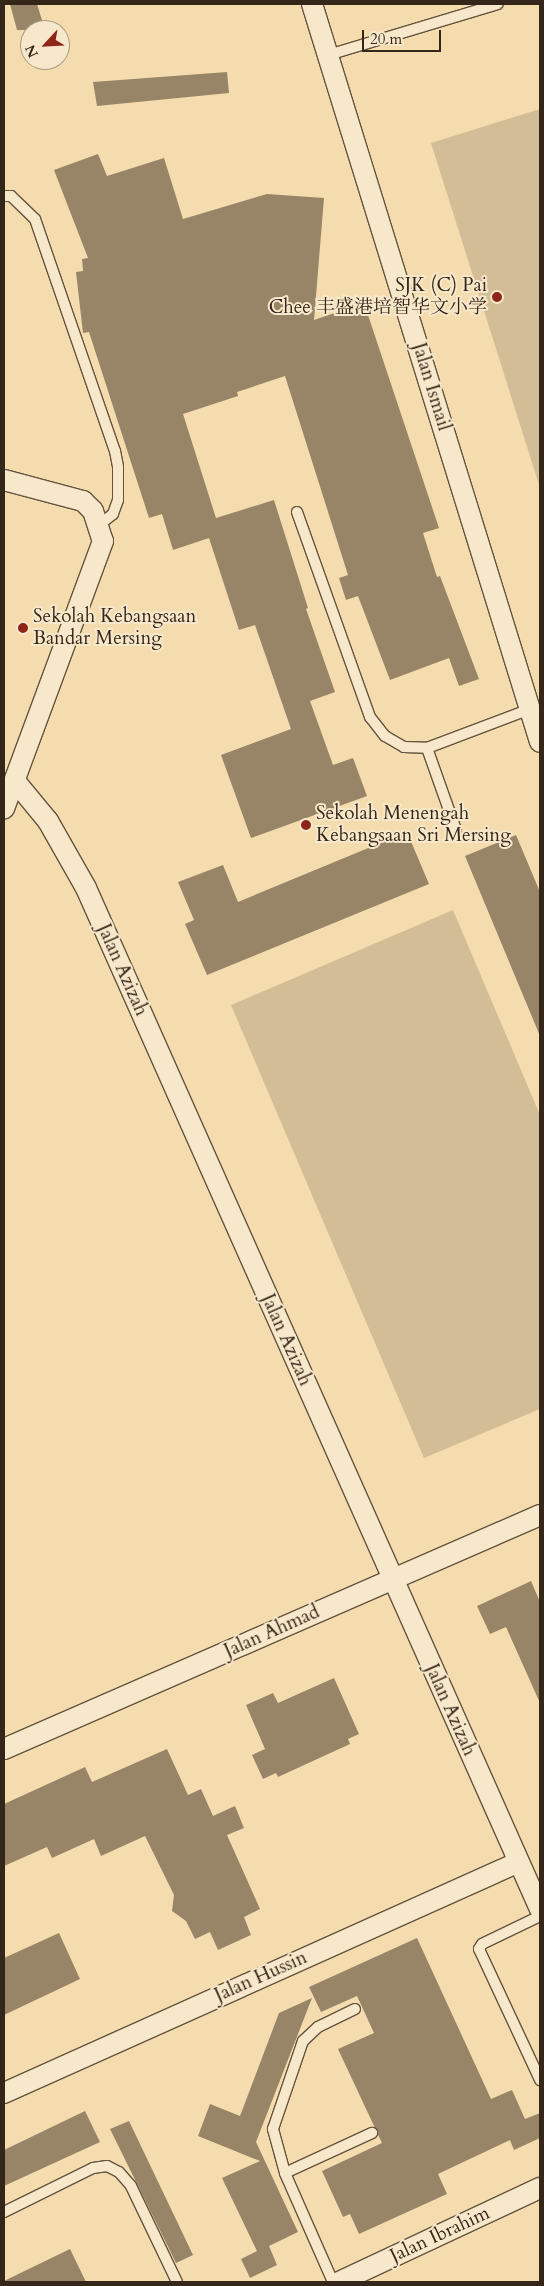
<!DOCTYPE html>
<meta charset="utf-8">
<style>
body{margin:0}
#map{position:relative;width:544px;height:2286px;overflow:hidden;background:#f4dcaf;font-family:Cardo,"Noto Serif SC",serif}
div>[style]{position:absolute}
.green>*{inset:0;background:#d3bd96}
.building>*{inset:0;background:#988567}
.roads{filter:drop-shadow(1px 0 #64543e) drop-shadow(-1px 0 #64543e) drop-shadow(0 1px #64543e) drop-shadow(0 -1px #64543e)}
.lane>*{height:10px;margin:-5px;padding:0 5px;transform-origin:5px;border-radius:5px;background:#f8e8cb}
.street>*{height:20px;margin:-10px;padding:0 10px;transform-origin:10px;border-radius:10px;background:#f8e8cb}
.dots>*{width:14px;height:14px;translate:-50% -50%;box-sizing:border-box;border:2px solid #f8e8cb;border-radius:50%}
span{translate:-50% -50%;white-space:nowrap;text-align:center;line-height:1.15;-webkit-text-stroke:4px #f8e8cb;paint-order:stroke}
.poi-label{font-size:19px;color:#342719}
.right{translate:-100% -50%;text-align:right}
.left{translate:0 -50%;text-align:left}
.street-label{font-size:19px;color:#342719}
.frame{position:absolute;inset:0;border:5px solid #342719;pointer-events:none}
.north{position:absolute;left:20px;top:20px;width:50px;height:50px;box-sizing:border-box;background:#f8e8cb;border:1px solid #aa9b84;border-radius:50%;rotate:245deg;font-size:14px;font-weight:700;line-height:20px;text-align:center;color:#342719}
.north::after{content:'';display:block;margin:auto;width:18px;height:22px;background:#8f2418;clip-path:polygon(50% 0,100% 100%,50% 72%,0 100%)}
.scale{position:absolute;left:362px;top:30px;width:79px;height:22px;box-sizing:border-box;border:2px solid #342719;border-top:0;padding-left:6px;font-size:15px;line-height:18px;white-space:nowrap;color:#342719;-webkit-text-stroke:4px #f8e8cb;paint-order:stroke}
</style>
<div id="map">
<div class="green">
<div style="clip-path:polygon(540px 109px,540px 488px,431px 143px)"></div>
<div style="clip-path:polygon(453px 910px,540px 1115px,540px 1409px,424px 1458px,231px 1005px)"></div>
</div>
<div class="building">
<div style="clip-path:polygon(10px 4px,37px 4px,45px 30px,17px 30px)"></div>
<div style="clip-path:polygon(227px 72px,229px 93px,97px 106px,93px 82px)"></div>
<div style="clip-path:polygon(98px 154px,107px 176px,164px 158px,183px 219px,267px 194px,324px 198px,314px 320px,364px 303px,439px 528px,423px 533px,437px 577px,440px 576px,479px 679px,459px 686px,449px 658px,390px 680px,358px 596px,346px 600px,339px 578px,348px 575px,285px 376px,237px 392px,238px 396px,183px 414px,216px 518px,274px 500px,308px 608px,306px 609px,335px 692px,310px 701px,333px 765px,353px 758px,367px 796px,251px 838px,221px 755px,291px 729px,255px 625px,239px 630px,209px 538px,173px 550px,162px 514px,149px 518px,89px 332px,83px 333px,76px 272px,83px 271px,82px 259px,88px 258px,54px 170px)"></div>
<div style="clip-path:polygon(407px 832px,429px 884px,207px 975px,185px 924px,194px 920px,178px 882px,223px 865px,238px 902px)"></div>
<div style="clip-path:polygon(516px 835px,540px 892px,540px 1036px,465px 856px)"></div>
<div style="clip-path:polygon(531px 1581px,540px 1602px,540px 1703px,506px 1627px,490px 1634px,477px 1606px)"></div>
<div style="clip-path:polygon(334px 1678px,359px 1734px,348px 1739px,350px 1744px,278px 1777px,276px 1773px,263px 1779px,252px 1755px,265px 1749px,246px 1705px,273px 1693px,278px 1703px)"></div>
<div style="clip-path:polygon(167px 1749px,188px 1795px,201px 1789px,213px 1816px,235px 1806px,244px 1828px,227px 1835px,260px 1909px,244px 1917px,251px 1935px,218px 1950px,210px 1932px,195px 1939px,186px 1921px,172px 1911px,174px 1895px,145px 1836px,101px 1856px,94px 1839px,52px 1858px,47px 1847px,4px 1866px,4px 1804px,85px 1767px,92px 1782px)"></div>
<div style="clip-path:polygon(59px 1933px,80px 1979px,4px 2015px,4px 1958px)"></div>
<div style="clip-path:polygon(417px 1938px,491px 2099px,512px 2090px,525px 2119px,540px 2113px,540px 2138px,514px 2150px,510px 2140px,438px 2174px,447px 2194px,359px 2234px,350px 2214px,343px 2217px,322px 2171px,382px 2143px,338px 2049px,374px 2033px,357px 1996px,321px 2012px,309px 1987px)"></div>
<div style="clip-path:polygon(312px 1998px,256px 2142px,298px 2232px,269px 2246px,277px 2265px,250px 2278px,241px 2259px,257px 2251px,222px 2178px,260px 2161px,198px 2136px,210px 2104px,240px 2116px,279px 2013px)"></div>
<div style="clip-path:polygon(85px 2111px,100px 2142px,4px 2186px,4px 2150px)"></div>
<div style="clip-path:polygon(129px 2121px,193px 2255px,176px 2263px,110px 2129px)"></div>
<div style="clip-path:polygon(70px 2249px,86px 2282px,4px 2282px,4px 2281px)"></div>
</div>
<div class="roads">
<div class="lane">
<div style="left:328px;top:55px;width:177px;rotate:-16.7deg"></div>
<div style="left:4px;top:196px;width:7px"></div>
<div style="left:11px;top:196px;width:33px;rotate:44deg"></div>
<div style="left:35px;top:219px;width:245px;rotate:71deg"></div>
<div style="left:115px;top:451px;width:16px;rotate:79deg"></div>
<div style="left:118px;top:467px;width:33px;rotate:90deg"></div>
<div style="left:118px;top:500px;width:15px;rotate:110deg"></div>
<div style="left:113px;top:514px;width:16px;rotate:142deg"></div>
<div style="left:297px;top:512px;width:218px;rotate:70.4deg"></div>
<div style="left:370px;top:717px;width:24px;rotate:52deg"></div>
<div style="left:385px;top:736px;width:22px;rotate:30deg"></div>
<div style="left:404px;top:747px;width:23px;rotate:2deg"></div>
<div style="left:427px;top:748px;width:110px;rotate:-20.7deg"></div>
<div style="left:427px;top:748px;width:87px;rotate:70.5deg"></div>
<div style="left:540px;top:1916px;width:64px;rotate:154.2deg"></div>
<div style="left:482px;top:1944px;width:6px;rotate:121deg"></div>
<div style="left:479px;top:1949px;width:145px;rotate:65deg"></div>
<div style="left:285px;top:2173px;width:96px;rotate:-24.7deg"></div>
<div style="left:4px;top:2212px;width:99px;rotate:-26.3deg"></div>
<div style="left:93px;top:2168px;width:14px;rotate:-8deg"></div>
<div style="left:107px;top:2166px;width:13px;rotate:27deg"></div>
<div style="left:119px;top:2172px;width:18px;rotate:49deg"></div>
<div style="left:131px;top:2186px;width:106px;rotate:64.4deg"></div>
<div style="left:333px;top:2282px;width:119px;rotate:-113.8deg"></div>
<div style="left:285px;top:2173px;width:46px;rotate:-105.3deg"></div>
<div style="left:273px;top:2129px;width:93px;rotate:-71.2deg"></div>
<div style="left:303px;top:2041px;width:21px;rotate:-43deg"></div>
<div style="left:318px;top:2027px;width:41px;rotate:-25.9deg"></div>
</div>
<div class="street">
<div style="left:312px;top:4px;width:772px;rotate:72.83deg"></div>
<div style="left:4px;top:480px;width:82px;rotate:14.9deg"></div>
<div style="left:83px;top:501px;width:14px;rotate:45deg"></div>
<div style="left:93px;top:511px;width:32px;rotate:72deg"></div>
<div style="left:103px;top:541px;width:285px;rotate:110.3deg"></div>
<div style="left:15px;top:781px;width:52px;rotate:50.5deg"></div>
<div style="left:48px;top:821px;width:77px;rotate:60.4deg"></div>
<div style="left:86px;top:888px;width:1117px;rotate:66.03deg"></div>
<div style="left:4px;top:1749px;width:585px;rotate:-23.58deg"></div>
<div style="left:4px;top:2093px;width:564px;rotate:-24.16deg"></div>
<div style="left:339px;top:2282px;width:222px;rotate:-25.1deg"></div>
</div>
</div>
<div class="dots">
<div style="left:497px;top:297px;background:#8f2418"></div>
<div style="left:23px;top:628px;background:#8f2418"></div>
<div style="left:306px;top:825px;background:#8f2418"></div>
</div>
<div class="poi-label">
<span class="right" style="left:487px;top:297px">SJK (C) Pai<br>Chee 丰盛港培智华文小学</span>
<span class="left" style="left:33px;top:628px">Sekolah Kebangsaan<br>Bandar Mersing</span>
<span class="left" style="left:316px;top:825px">Sekolah Menengah<br>Kebangsaan Sri Mersing</span>
</div>
<div class="street-label">
<span style="left:431px;top:387px;rotate:73deg">Jalan Ismail</span>
<span style="left:122px;top:970px;rotate:66deg">Jalan Azizah</span>
<span style="left:286px;top:1340px;rotate:66deg">Jalan Azizah</span>
<span style="left:272px;top:1632px;rotate:-24deg">Jalan Ahmad</span>
<span style="left:450px;top:1710px;rotate:66deg">Jalan Azizah</span>
<span style="left:261px;top:1977px;rotate:-24deg">Jalan Hussin</span>
<span style="left:440px;top:2235px;rotate:-25deg">Jalan Ibrahim</span>
</div>
<div class="frame"></div>
<div class="north">N</div>
<div class="scale">20 m</div>
</div>
